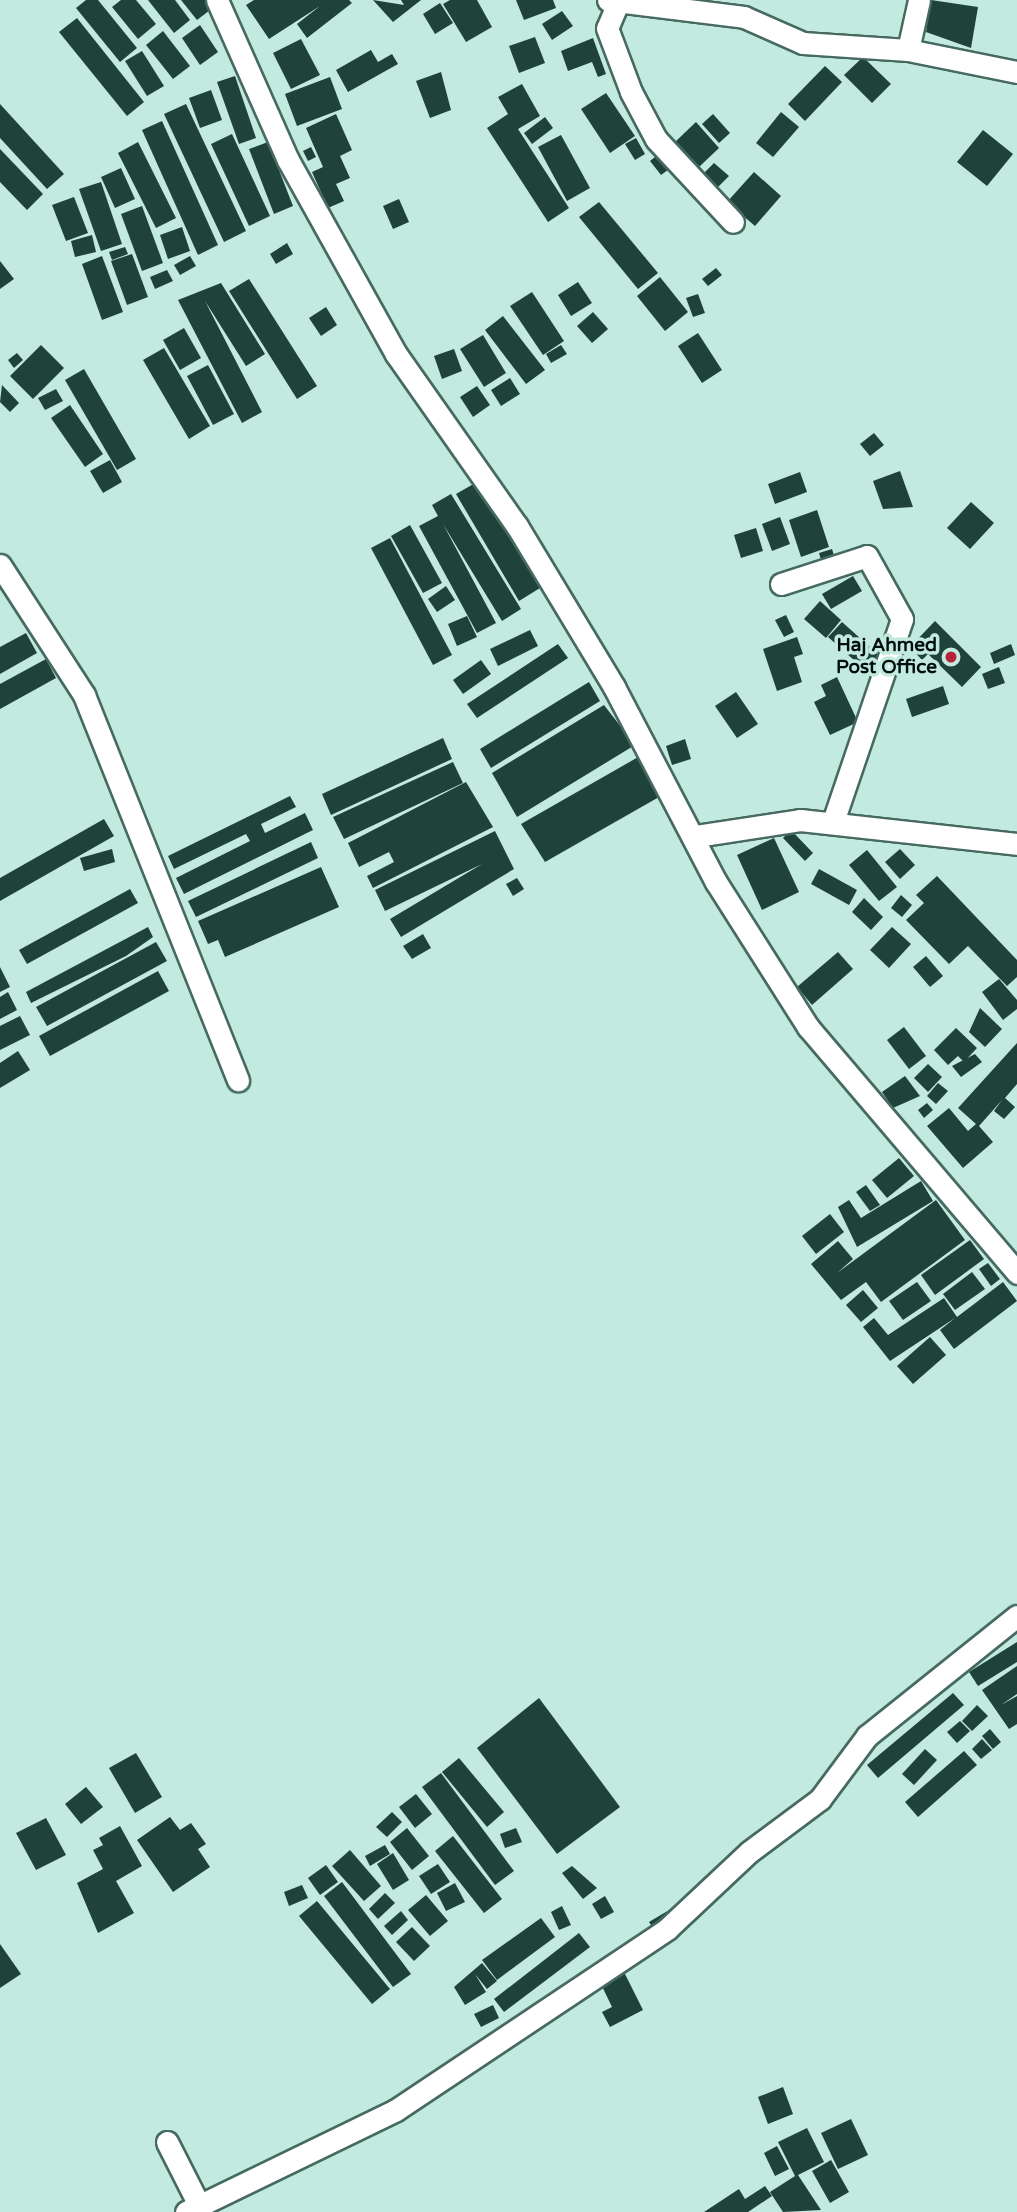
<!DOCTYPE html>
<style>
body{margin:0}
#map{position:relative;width:1017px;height:2212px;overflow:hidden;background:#c2eadf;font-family:"Varela Round",sans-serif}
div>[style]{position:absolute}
.building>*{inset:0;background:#1f423a}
.roads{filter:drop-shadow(2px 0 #466a61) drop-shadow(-2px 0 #466a61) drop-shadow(0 2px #466a61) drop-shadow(0 -2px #466a61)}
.minor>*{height:21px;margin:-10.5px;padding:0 10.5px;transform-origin:10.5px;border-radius:10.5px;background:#fff}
.dots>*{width:19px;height:19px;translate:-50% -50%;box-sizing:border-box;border:4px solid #c2eadf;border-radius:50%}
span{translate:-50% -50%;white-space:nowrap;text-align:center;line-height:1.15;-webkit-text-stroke:7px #c2eadf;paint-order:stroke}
.poi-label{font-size:19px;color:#030f0c;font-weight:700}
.right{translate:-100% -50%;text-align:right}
</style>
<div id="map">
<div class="building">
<div style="clip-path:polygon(86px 0,98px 0,137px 48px,120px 62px,76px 8px)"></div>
<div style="clip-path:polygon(121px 0,136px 0,156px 24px,138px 39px,112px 7px)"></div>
<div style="clip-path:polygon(148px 0,175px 0,190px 20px,174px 33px)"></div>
<div style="clip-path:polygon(181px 0,208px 0,214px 7px,197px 20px)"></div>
<div style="clip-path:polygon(254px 0,349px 0,352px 3px,307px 38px,297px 24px,320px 6px,269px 39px,246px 5px)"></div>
<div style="clip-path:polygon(373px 0,404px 5px,401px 0,421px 0,393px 22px)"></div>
<div style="clip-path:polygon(450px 0,477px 0,492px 27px,466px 42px,443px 4px)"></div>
<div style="clip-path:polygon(516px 0,553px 0,556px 8px,524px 20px)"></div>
<div style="clip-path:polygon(931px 0,978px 7px,971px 48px,926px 32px)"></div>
<div style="clip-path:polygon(440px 3px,453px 23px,435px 34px,423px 14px)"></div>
<div style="clip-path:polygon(562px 11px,573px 26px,552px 40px,542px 24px)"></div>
<div style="clip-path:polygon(77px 18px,144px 102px,127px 116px,59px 32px)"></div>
<div style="clip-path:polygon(200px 25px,218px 52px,200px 65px,182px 38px)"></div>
<div style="clip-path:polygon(163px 31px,190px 66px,173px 79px,146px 45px)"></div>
<div style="clip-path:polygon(535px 37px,545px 63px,519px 73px,509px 46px)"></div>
<div style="clip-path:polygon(593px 38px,606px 74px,598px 77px,592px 62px,568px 71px,561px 51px)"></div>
<div style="clip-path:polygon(301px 39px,320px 75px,291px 89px,273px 53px)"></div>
<div style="clip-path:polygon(371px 50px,378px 62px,392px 54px,398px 64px,348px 92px,336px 70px)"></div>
<div style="clip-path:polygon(142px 51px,164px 86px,147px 96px,125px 61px)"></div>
<div style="clip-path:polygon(863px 57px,891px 84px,872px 103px,844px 75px)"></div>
<div style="clip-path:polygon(825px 66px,842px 82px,805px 121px,788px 104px)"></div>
<div style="clip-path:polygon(441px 72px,451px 110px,430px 118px,416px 81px)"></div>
<div style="clip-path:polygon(235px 76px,256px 138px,239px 144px,217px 82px)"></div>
<div style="clip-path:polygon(330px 77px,342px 109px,297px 126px,285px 94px)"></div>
<div style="clip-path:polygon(522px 84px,540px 116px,518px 129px,569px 208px,548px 222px,487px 128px,508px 114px,498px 97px)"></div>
<div style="clip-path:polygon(211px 90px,222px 120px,200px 128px,189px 98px)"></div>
<div style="clip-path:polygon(606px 93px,635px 136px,610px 153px,581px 109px)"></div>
<div style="clip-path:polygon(0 104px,64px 174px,47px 189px,0 138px)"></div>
<div style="clip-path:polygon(186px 104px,246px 231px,224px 242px,164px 114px)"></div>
<div style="clip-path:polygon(781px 112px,799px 127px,773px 157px,756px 143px)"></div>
<div style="clip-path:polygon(336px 114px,352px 150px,340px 156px,350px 178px,336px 184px,344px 201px,328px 208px,312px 172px,323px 167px,306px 128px)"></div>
<div style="clip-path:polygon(713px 114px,730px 133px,719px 143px,702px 124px)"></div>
<div style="clip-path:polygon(545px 117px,553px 128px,532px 144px,524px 133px)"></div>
<div style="clip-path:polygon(162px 121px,218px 245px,198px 255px,142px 130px)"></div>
<div style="clip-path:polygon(696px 122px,719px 148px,698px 168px,675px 142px)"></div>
<div style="clip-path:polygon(983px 130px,1013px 154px,987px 186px,957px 162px)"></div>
<div style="clip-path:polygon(232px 134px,270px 216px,249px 226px,211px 144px)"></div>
<div style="clip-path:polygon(561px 135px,590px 188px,567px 201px,538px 147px)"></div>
<div style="clip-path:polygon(636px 138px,645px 154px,635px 160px,625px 144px)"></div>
<div style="clip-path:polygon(138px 142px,176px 218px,156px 228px,118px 153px)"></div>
<div style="clip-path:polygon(268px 142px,293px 206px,274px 214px,249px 149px)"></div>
<div style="clip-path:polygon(311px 147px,316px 157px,308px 161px,303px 151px)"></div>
<div style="clip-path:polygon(0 149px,43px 194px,27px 210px,0 182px)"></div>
<div style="clip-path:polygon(660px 153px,672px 167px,661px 175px,650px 161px)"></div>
<div style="clip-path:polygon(714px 163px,729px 176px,716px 189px,702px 175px)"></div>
<div style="clip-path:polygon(121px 168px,135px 199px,115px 208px,101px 177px)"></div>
<div style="clip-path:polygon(754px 172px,781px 196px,755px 226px,727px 202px)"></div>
<div style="clip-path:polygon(101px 182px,122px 244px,101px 251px,79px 189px)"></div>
<div style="clip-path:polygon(74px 197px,88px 233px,66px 241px,52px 205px)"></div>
<div style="clip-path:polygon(399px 199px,409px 222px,393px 229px,383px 206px)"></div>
<div style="clip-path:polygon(599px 202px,658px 273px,638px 289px,579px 217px)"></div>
<div style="clip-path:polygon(142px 206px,163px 263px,142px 271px,121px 214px)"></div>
<div style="clip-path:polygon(182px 227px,190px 251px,168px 259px,160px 235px)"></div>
<div style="clip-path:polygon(92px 235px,96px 252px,75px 257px,71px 241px)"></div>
<div style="clip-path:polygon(287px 243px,293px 254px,276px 264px,270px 254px)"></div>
<div style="clip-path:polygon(125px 247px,128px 254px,112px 260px,109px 252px)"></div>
<div style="clip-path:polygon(132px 254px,148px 297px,127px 305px,111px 261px)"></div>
<div style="clip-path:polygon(102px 256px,123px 312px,102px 320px,82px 264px)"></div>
<div style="clip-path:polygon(190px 256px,196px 266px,180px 275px,174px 265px)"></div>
<div style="clip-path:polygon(0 261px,14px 279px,0 289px)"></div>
<div style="clip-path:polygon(716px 268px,722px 275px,708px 286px,702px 279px)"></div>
<div style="clip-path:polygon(167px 270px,173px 281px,155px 289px,150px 277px)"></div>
<div style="clip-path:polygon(660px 277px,688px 312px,665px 331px,637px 296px)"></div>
<div style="clip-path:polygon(249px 279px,317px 386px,297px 399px,229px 291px)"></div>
<div style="clip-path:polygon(578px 282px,592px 303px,571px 316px,558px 295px)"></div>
<div style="clip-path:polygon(221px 283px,265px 354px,246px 366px,205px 301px,262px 412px,242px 423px,178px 300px)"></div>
<div style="clip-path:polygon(532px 292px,564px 341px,543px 355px,510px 306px)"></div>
<div style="clip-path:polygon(698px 294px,705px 313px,693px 317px,686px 298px)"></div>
<div style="clip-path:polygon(326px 307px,337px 325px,321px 336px,309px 318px)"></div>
<div style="clip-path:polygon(593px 312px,608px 329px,592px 343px,577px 326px)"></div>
<div style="clip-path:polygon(503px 316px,545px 370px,526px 384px,485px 330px)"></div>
<div style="clip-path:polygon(184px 328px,201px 358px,180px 370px,163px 340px)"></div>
<div style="clip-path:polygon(698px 333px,722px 370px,702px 383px,678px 346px)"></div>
<div style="clip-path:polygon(483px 335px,506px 373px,484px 387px,460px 349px)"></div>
<div style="clip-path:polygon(41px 345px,64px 368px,33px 399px,10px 376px)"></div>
<div style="clip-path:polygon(561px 345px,567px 354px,551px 363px,546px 354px)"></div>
<div style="clip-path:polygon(164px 348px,210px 426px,189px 439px,143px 360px)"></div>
<div style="clip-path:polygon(454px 349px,462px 371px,442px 379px,434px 356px)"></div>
<div style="clip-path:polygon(17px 353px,23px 360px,14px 368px,8px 360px)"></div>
<div style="clip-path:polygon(208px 365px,234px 414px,213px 425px,187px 376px)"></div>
<div style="clip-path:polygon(84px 369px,136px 459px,117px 470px,65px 380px)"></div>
<div style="clip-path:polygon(510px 378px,520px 394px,501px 406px,491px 390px)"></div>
<div style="clip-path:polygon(2px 385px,19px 403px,10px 412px,0 402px)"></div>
<div style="clip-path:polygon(477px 386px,490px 405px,473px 417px,460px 397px)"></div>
<div style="clip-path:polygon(56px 389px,63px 401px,45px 410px,38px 398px)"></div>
<div style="clip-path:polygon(70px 405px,103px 454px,85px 467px,51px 418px)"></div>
<div style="clip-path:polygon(874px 433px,884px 445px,870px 456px,860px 444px)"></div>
<div style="clip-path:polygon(110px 460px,122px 482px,103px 493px,90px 471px)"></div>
<div style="clip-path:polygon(900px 471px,913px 507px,883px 509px,873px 481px)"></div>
<div style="clip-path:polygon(800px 472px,807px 492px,775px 504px,768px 484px)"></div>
<div style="clip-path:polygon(477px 482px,540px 588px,519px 601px,456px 494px)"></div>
<div style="clip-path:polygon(451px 494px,521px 609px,502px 621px,443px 524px,496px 623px,477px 633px,419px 526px,438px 516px,432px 505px)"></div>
<div style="clip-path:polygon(971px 502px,994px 523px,970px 549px,947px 528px)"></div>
<div style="clip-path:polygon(817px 510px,829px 547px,801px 557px,789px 520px)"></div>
<div style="clip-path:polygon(780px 517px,790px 544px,772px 551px,762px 524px)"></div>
<div style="clip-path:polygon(410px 525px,442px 583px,423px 593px,391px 536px)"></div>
<div style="clip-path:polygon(756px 528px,763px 551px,741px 558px,734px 535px)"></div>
<div style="clip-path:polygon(390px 538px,452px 655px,433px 665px,371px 548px)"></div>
<div style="clip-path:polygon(832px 549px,836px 562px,823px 567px,819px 553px)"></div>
<div style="clip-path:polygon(853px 576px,862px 591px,831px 609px,822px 594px)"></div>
<div style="clip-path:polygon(446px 586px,455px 600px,437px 612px,428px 599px)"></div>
<div style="clip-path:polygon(820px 601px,841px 620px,826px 638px,804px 619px)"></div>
<div style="clip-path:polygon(786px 615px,794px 632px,784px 637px,775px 620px)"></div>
<div style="clip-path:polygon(467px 616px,477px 637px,457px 646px,448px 624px)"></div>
<div style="clip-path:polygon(935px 621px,981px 667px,962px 687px,928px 654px,922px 660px,910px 647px)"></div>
<div style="clip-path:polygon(842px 622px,888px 663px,874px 678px,828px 637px)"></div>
<div style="clip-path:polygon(530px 630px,538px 646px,498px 666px,490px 649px)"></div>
<div style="clip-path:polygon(26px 633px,37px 653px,0 674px,0 647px)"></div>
<div style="clip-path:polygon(797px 637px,803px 654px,794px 657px,802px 682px,777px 691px,763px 649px)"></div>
<div style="clip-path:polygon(558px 644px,568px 658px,477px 718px,467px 704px)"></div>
<div style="clip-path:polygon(1011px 644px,1015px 655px,994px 664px,990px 653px)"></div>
<div style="clip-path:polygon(46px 659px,56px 678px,0 709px,0 684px)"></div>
<div style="clip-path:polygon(481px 660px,491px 674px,463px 694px,453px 680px)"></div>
<div style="clip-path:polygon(999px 667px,1005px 683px,988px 689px,982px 674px)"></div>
<div style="clip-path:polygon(837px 677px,858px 722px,830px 735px,814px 702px,826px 696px,821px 685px)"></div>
<div style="clip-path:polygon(589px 682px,600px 701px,491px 768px,480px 749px)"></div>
<div style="clip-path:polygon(943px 686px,949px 704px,912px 717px,906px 699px)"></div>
<div style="clip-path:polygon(736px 692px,758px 724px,737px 738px,715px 706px)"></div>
<div style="clip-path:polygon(604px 705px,635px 745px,517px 817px,492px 773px)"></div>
<div style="clip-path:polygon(443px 738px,452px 759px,331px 815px,322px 794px)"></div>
<div style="clip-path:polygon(685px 739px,691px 759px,672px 765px,666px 746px)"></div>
<div style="clip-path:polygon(640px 756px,659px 797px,545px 862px,521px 824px)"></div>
<div style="clip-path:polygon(453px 762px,463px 783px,344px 839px,333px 817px)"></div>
<div style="clip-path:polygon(466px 782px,493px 827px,373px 888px,367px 876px,394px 862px,389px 852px,359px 867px,348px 843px)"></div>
<div style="clip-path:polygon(290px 796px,296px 807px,261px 824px,265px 833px,305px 813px,313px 830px,184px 894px,176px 878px,250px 841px,246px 834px,174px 869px,168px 856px)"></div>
<div style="clip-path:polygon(104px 819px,114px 836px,0 901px,0 878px)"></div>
<div style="clip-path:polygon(791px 830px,813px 853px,805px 861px,783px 838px)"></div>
<div style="clip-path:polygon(495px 831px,514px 869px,401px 937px,390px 919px,482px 864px,385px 911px,375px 890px)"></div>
<div style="clip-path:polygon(774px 838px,799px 892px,762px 910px,737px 855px)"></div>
<div style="clip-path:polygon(311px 842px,318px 858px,196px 917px,188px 901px)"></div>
<div style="clip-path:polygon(112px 849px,115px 862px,84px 871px,80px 858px)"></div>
<div style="clip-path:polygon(900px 849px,915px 865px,900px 879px,885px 862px)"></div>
<div style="clip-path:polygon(867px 850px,897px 887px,879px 901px,849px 865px)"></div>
<div style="clip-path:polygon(321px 867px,339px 907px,225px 957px,218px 940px,208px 944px,198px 921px)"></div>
<div style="clip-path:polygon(819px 869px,857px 890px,849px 905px,811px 884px)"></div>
<div style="clip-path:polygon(937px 876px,1017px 960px,1017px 977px,1007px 986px,968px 946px,949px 964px,906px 920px,924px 903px,916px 895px)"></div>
<div style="clip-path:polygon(517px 878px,524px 889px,513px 896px,506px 884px)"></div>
<div style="clip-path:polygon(130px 889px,138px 903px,27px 964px,19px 950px)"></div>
<div style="clip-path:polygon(901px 895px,912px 905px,902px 917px,891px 908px)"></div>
<div style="clip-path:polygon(864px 898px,883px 917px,871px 930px,852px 912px)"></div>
<div style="clip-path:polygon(148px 927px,153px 937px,126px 956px,31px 1003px,26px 992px)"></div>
<div style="clip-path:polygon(892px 927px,911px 944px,889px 968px,870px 950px)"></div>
<div style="clip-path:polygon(423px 934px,431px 948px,412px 959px,403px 946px)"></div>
<div style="clip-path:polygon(156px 942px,167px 961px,47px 1026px,36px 1007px)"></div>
<div style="clip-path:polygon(838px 952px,853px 969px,812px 1005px,797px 987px)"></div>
<div style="clip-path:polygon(926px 956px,943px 976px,930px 987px,913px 967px)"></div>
<div style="clip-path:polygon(0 967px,10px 987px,0 992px)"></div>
<div style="clip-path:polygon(158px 971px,169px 991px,50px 1056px,39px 1036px)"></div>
<div style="clip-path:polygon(999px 979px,1017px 1000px,1017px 1009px,1003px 1020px,982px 992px)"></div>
<div style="clip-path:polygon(8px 992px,17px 1010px,0 1019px,0 997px)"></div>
<div style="clip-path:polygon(980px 1008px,1002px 1029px,985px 1047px,969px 1032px)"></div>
<div style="clip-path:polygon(20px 1016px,30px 1035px,0 1050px,0 1026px)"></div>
<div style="clip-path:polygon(904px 1027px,926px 1056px,909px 1069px,887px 1040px)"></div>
<div style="clip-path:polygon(956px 1028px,977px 1048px,964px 1062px,958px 1056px,948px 1065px,934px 1050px)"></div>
<div style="clip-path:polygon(1017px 1043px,1017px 1084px,1005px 1098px,1015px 1107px,1004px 1119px,994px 1111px,1002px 1100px,979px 1126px,993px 1142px,963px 1168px,927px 1126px,949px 1108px,968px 1131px,976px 1124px,958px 1108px)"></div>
<div style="clip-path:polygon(18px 1051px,30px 1070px,0 1088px,0 1063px)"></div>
<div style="clip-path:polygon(975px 1054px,982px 1062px,961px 1077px,952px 1066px)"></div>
<div style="clip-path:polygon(928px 1064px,942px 1077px,928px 1092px,914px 1078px)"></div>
<div style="clip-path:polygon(905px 1076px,920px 1096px,893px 1108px,882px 1092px)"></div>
<div style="clip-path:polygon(938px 1083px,948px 1091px,936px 1104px,927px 1096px)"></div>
<div style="clip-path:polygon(927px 1103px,933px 1110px,924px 1118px,918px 1110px)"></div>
<div style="clip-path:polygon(899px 1158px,914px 1176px,887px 1198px,872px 1180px)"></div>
<div style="clip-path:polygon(921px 1181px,933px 1201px,857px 1247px,838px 1207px,849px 1200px,861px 1218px)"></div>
<div style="clip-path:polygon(866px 1185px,880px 1205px,870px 1211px,856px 1192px)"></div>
<div style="clip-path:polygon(936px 1200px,965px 1240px,881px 1302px,866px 1282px,841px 1300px,811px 1264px,838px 1241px,853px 1259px,837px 1273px)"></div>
<div style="clip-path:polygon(830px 1214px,844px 1232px,816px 1254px,802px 1236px)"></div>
<div style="clip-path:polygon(970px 1240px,984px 1259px,935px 1295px,921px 1275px)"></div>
<div style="clip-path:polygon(988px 1263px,1000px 1279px,991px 1286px,979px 1269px)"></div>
<div style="clip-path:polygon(972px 1272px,985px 1289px,955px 1310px,943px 1294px)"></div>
<div style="clip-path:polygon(917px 1282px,931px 1301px,903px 1320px,889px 1301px)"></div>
<div style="clip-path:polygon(1003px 1282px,1017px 1301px,954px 1349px,940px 1330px,955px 1318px,890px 1361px,863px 1327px,874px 1318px,888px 1335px,944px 1298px,957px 1317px)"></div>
<div style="clip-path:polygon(863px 1290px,878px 1308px,861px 1322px,846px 1305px)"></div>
<div style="clip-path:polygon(930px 1337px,946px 1355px,913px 1384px,897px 1366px)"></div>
<div style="clip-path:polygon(1017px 1642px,1017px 1662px,978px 1686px,969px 1672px)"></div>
<div style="clip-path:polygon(1017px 1666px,1017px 1694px,1001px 1705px,1017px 1696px,1017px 1724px,1009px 1729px,982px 1690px)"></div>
<div style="clip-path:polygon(953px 1693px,964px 1705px,878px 1778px,867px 1765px)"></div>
<div style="clip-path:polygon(539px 1698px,620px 1807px,557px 1854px,477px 1748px)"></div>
<div style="clip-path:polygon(977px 1705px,988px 1716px,972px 1731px,962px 1721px)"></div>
<div style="clip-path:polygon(960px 1721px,970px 1731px,957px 1743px,947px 1732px)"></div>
<div style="clip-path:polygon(990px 1729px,1001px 1742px,993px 1749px,982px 1736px)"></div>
<div style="clip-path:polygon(982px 1739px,992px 1750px,981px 1759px,972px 1749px)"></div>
<div style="clip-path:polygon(925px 1749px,937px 1760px,914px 1785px,902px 1774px)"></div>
<div style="clip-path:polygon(964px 1751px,977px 1765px,918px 1817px,905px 1802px)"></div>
<div style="clip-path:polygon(136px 1753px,162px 1797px,135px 1813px,109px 1768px)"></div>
<div style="clip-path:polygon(459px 1758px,504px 1812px,487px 1827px,442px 1772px)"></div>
<div style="clip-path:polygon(441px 1773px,514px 1871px,495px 1885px,422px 1787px)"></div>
<div style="clip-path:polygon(86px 1787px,103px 1807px,81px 1824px,65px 1804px)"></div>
<div style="clip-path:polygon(416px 1794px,432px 1814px,415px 1828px,399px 1807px)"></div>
<div style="clip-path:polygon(392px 1812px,402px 1822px,387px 1837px,376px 1827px)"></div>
<div style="clip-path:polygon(170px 1817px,180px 1830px,191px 1823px,206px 1844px,198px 1849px,210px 1867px,173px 1892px,137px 1840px)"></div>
<div style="clip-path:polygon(46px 1818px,66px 1855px,36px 1870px,16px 1833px)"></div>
<div style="clip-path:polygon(120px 1826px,142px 1866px,116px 1881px,134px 1913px,98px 1933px,77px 1883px,103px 1869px,93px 1850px,103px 1845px,99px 1838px)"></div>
<div style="clip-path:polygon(407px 1828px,429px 1856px,412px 1870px,390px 1842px)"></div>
<div style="clip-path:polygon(516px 1828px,522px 1842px,505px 1848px,500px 1834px)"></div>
<div style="clip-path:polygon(453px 1836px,502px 1899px,484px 1913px,435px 1851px)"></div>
<div style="clip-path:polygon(385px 1845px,390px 1854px,370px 1866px,365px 1856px)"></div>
<div style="clip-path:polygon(350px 1850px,381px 1886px,364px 1901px,332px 1866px)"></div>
<div style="clip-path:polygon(393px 1853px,409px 1880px,393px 1890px,377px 1864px)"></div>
<div style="clip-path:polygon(438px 1864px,450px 1882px,431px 1894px,419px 1876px)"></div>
<div style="clip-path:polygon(326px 1865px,338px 1882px,320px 1895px,308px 1878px)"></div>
<div style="clip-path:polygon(572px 1866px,597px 1888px,583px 1899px,562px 1873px)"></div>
<div style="clip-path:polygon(342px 1882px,411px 1974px,393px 1987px,324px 1896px)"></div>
<div style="clip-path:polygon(455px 1883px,465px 1902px,446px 1911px,437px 1893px)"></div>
<div style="clip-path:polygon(302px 1885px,308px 1898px,289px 1906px,284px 1892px)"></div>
<div style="clip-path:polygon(385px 1893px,395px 1903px,378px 1919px,369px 1909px)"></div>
<div style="clip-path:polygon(426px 1895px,448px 1921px,430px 1936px,408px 1910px)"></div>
<div style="clip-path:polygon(605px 1896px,614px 1912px,601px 1919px,592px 1904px)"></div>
<div style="clip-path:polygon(317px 1901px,390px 1989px,372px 2004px,299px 1916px)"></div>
<div style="clip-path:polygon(562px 1906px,571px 1925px,559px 1930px,551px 1912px)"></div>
<div style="clip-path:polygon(676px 1906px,684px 1918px,657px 1934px,649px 1922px)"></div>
<div style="clip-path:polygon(401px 1911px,408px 1920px,392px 1935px,384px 1926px)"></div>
<div style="clip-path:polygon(541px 1918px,555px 1937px,497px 1980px,482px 1960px)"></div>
<div style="clip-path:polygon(412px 1927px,430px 1946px,414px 1961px,396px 1942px)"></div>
<div style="clip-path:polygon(579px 1933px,590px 1947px,504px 2012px,494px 1999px)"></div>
<div style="clip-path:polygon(0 1944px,21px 1974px,0 1988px)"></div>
<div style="clip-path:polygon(482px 1963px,497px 1981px,487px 1989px,475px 1974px,486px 1992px,465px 2005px,454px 1987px)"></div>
<div style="clip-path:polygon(622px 1968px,643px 2010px,610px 2027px,602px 2012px,612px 2007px,599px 1980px)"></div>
<div style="clip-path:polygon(493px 2005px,499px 2018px,481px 2027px,474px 2014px)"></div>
<div style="clip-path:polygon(783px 2087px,793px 2114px,768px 2124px,758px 2097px)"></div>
<div style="clip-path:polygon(851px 2119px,868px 2155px,838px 2169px,821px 2133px)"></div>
<div style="clip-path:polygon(807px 2128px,824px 2162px,798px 2175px,821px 2210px,783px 2212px,770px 2192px,795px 2176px,778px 2142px)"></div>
<div style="clip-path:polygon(777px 2146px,789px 2169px,775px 2176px,764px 2153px)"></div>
<div style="clip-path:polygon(831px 2160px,849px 2192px,830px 2203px,812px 2171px)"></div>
<div style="clip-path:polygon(765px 2186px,772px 2196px,748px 2212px,704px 2212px,739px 2189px,745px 2199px)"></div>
</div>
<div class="roads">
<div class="minor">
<div style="left:217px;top:0;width:175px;rotate:66.1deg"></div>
<div style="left:288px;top:160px;width:222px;rotate:60.9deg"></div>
<div style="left:396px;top:354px;width:210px;rotate:54.9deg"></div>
<div style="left:517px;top:526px;width:188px;rotate:58.9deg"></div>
<div style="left:614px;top:687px;width:220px;rotate:62.4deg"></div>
<div style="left:716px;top:882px;width:172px;rotate:57.6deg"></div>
<div style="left:808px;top:1027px;width:323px;rotate:49.6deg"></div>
<div style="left:608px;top:0;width:137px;rotate:7.1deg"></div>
<div style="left:744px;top:17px;width:64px;rotate:23.8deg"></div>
<div style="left:803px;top:43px;width:105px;rotate:3.8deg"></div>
<div style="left:908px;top:50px;width:111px;rotate:11.4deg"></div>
<div style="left:617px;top:5px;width:25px;rotate:113deg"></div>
<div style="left:607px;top:28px;width:68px;rotate:69.4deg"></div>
<div style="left:631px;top:92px;width:53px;rotate:62deg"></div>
<div style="left:656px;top:139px;width:113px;rotate:47.1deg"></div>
<div style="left:908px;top:50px;width:51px;rotate:-77.6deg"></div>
<div style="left:0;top:565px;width:155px;rotate:57.1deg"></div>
<div style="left:84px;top:695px;width:415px;rotate:68.2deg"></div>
<div style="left:781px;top:584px;width:90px;rotate:-18deg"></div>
<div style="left:867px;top:556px;width:72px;rotate:60.9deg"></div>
<div style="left:902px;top:619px;width:214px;rotate:108.8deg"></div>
<div style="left:696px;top:836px;width:105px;rotate:-8.7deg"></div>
<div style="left:800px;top:820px;width:218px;rotate:6.3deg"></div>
<div style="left:167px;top:2142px;width:71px;rotate:63.1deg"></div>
<div style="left:186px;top:2212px;width:233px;rotate:-25.9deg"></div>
<div style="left:396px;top:2110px;width:326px;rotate:-33.7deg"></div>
<div style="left:667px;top:1929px;width:112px;rotate:-43.2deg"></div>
<div style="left:749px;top:1852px;width:89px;rotate:-36.7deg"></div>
<div style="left:820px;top:1799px;width:79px;rotate:-53.3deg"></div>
<div style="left:867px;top:1736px;width:192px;rotate:-38.7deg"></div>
</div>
</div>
<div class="dots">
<div style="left:951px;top:657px;background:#b6243c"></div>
</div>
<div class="poi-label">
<span class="right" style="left:937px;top:657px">Haj Ahmed<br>Post Office</span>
</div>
</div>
